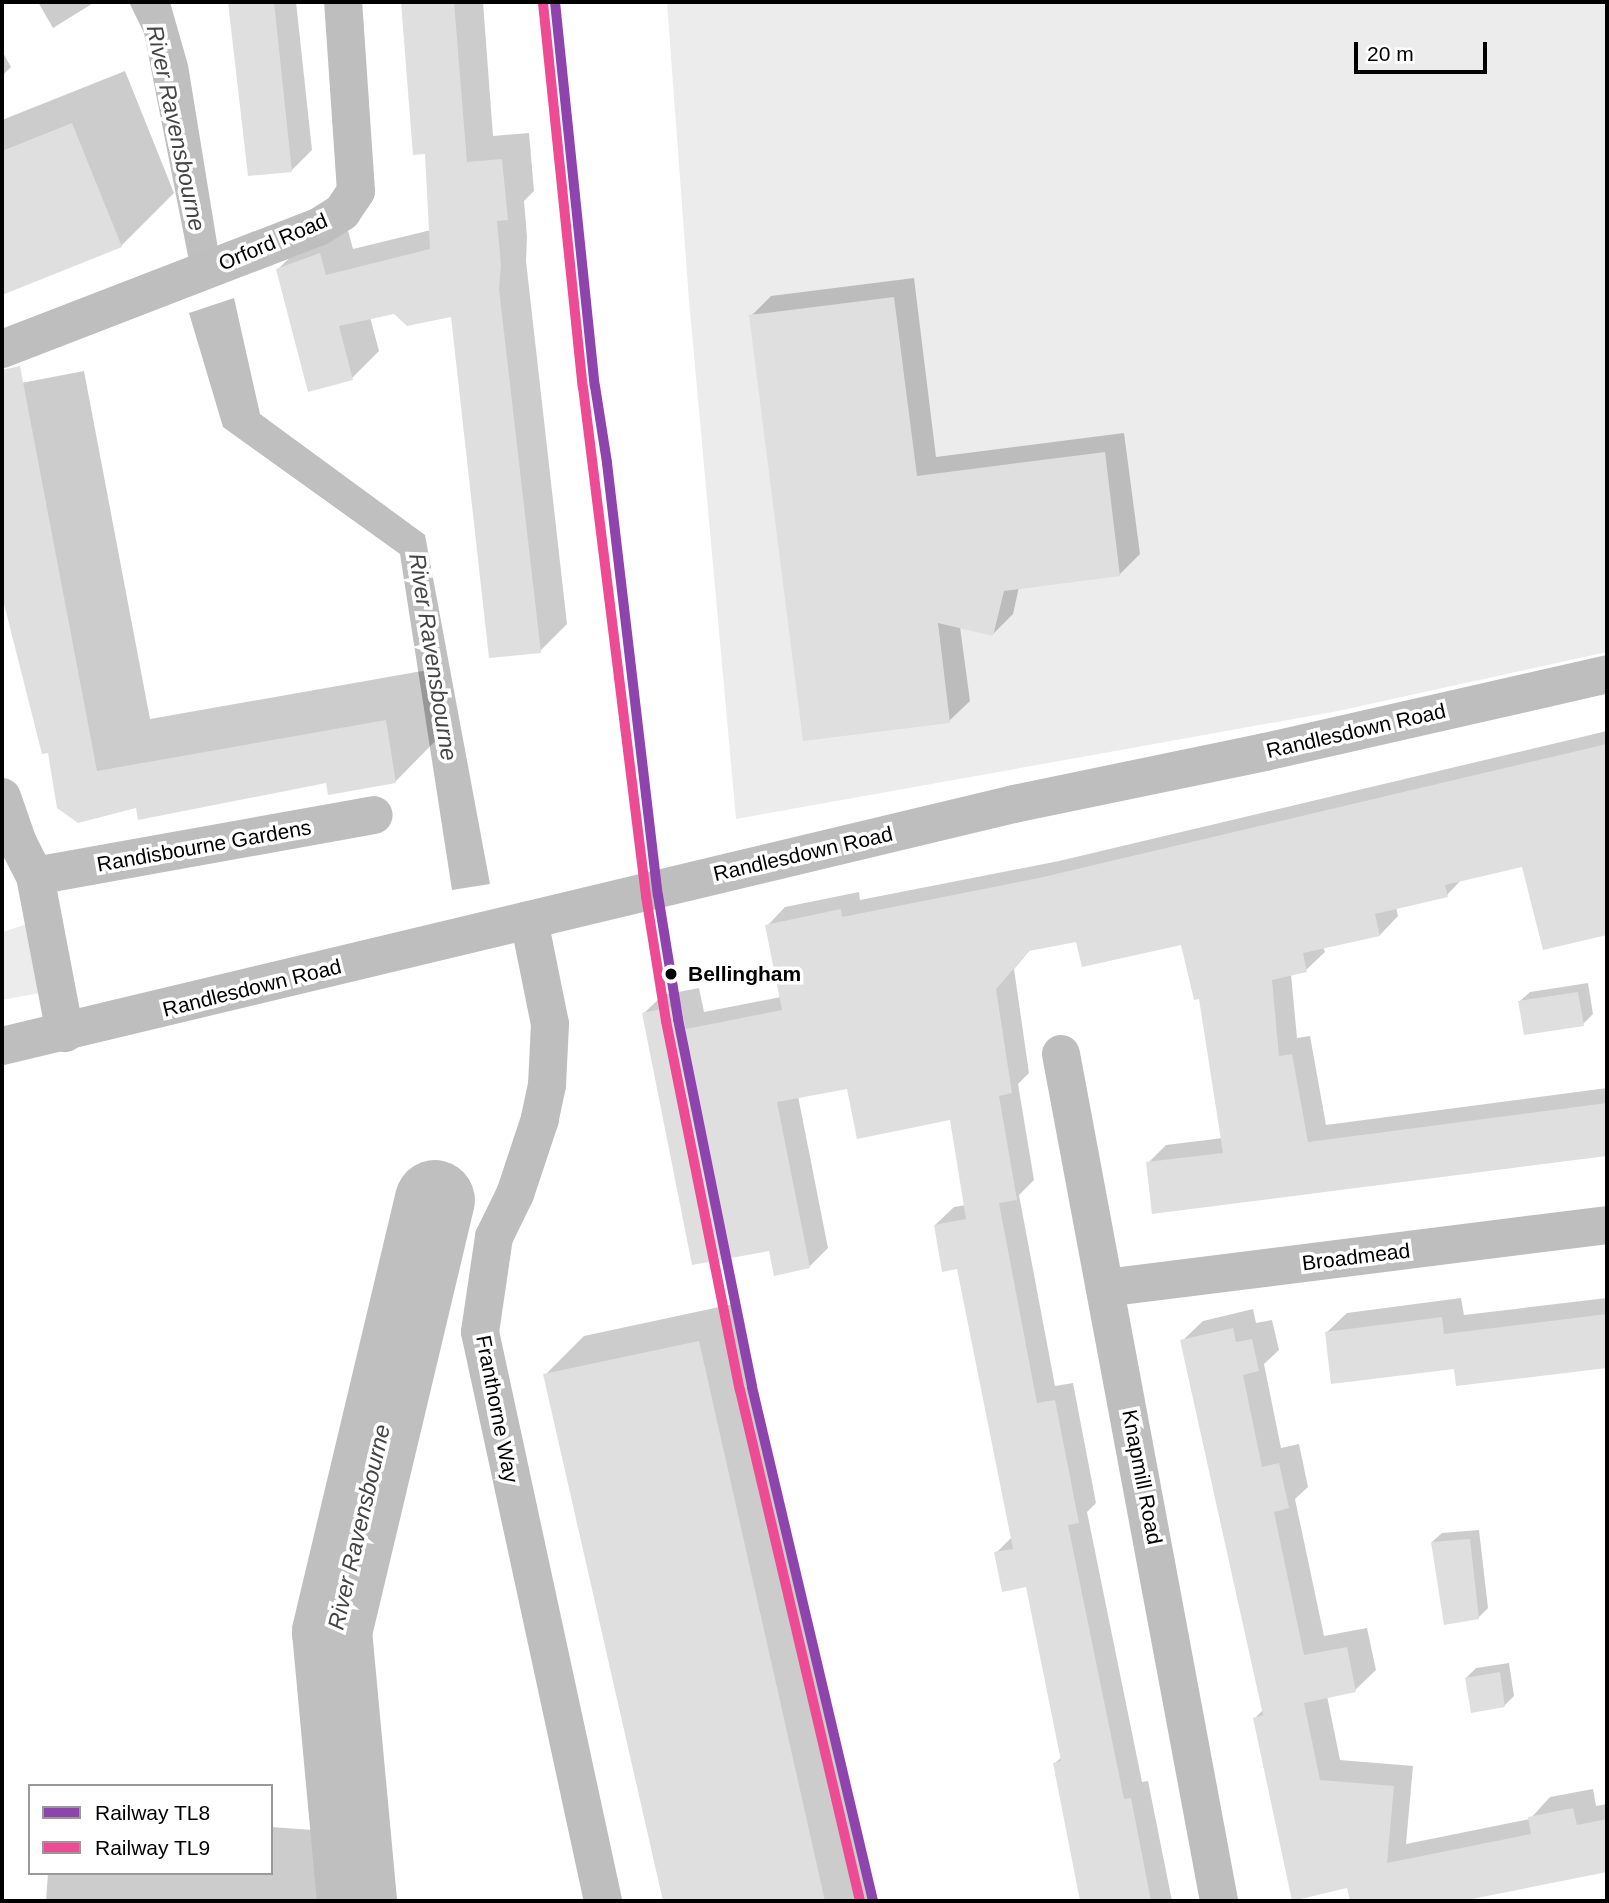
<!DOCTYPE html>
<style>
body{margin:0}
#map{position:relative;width:1609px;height:1903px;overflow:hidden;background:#fff;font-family:Arial,sans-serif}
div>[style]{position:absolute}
.green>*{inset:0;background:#ececec}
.water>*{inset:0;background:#bfbfbf}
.shadow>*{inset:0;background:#0003}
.river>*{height:80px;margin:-40px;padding:0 40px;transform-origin:40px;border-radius:40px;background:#bfbfbf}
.building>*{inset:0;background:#dfdfdf}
.minor>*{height:38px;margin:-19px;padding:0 19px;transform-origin:19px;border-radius:19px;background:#bebebe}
.rail-1>*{height:10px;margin:-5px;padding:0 5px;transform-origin:5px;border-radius:5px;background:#8e44ad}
.rail-2>*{height:10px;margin:-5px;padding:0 5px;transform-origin:5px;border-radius:5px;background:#ee4b95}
.dots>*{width:19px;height:19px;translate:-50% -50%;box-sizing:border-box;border:4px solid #fff;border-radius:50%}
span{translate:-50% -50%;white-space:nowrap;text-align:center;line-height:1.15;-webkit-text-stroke:7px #fff;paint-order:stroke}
.street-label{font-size:21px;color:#000}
.stop-label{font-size:21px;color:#000;font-weight:700}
.left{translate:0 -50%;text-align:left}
.water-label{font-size:23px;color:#444;font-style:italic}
.frame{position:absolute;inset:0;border:4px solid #000;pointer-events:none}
.legend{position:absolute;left:28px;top:1784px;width:245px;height:91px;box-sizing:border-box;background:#fff;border:2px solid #999;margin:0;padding:9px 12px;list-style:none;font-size:21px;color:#000}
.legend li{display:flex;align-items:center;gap:14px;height:35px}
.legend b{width:35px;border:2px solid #999}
.scale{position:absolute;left:1354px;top:42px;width:133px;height:32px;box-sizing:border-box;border:4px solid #000;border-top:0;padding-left:9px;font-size:21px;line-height:24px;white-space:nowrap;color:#000;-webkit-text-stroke:5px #fff;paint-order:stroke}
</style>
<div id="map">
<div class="green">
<div style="clip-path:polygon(667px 2px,1607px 2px,1607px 652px,1338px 711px,736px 819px,689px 300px)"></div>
<div style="clip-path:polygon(36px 921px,45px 992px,2px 1000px,2px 929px,3px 932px)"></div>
</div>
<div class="water">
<div style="clip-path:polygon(129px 2px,170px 2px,188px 65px,218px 249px,189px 261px,144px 33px)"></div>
<div style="clip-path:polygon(234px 298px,260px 414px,425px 535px,490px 884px,452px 890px,400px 554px,223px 427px,189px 313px)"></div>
</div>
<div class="shadow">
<div style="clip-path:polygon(38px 2px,95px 2px,53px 28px)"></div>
<div style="clip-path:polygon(230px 2px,296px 2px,312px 150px,292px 170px,249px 174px)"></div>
<div style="clip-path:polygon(403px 2px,483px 2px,493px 136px,529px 133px,534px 191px,524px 201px,527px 237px,526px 261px,567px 624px,540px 651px,452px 315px,394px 312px,370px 317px,379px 351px,352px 378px,278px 269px,306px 242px,347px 227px,353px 249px,431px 230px,427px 153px,415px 154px)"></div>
<div style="clip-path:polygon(2px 51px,11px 67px,2px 76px)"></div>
<div style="clip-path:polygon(125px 71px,174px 193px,121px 246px,2px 294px,2px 120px)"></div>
<div style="clip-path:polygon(914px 278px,936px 457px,1124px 433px,1140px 554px,1119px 575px,1019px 587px,1013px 614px,992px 635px,960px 627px,970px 701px,949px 721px,751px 316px,771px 296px)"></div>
<div style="clip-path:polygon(84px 371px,150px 719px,439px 668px,448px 728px,395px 782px,327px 781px,138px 806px,49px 751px,43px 752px,2px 589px,2px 398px,16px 384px)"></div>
<div style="clip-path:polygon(1607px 731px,1607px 933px,1544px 948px,1523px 865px,1462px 879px,1447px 895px,1396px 907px,1398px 916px,1380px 935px,1323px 947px,1325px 952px,1306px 970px,1291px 974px,1297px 1038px,1310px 1036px,1326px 1125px,1607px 1088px,1607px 1154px,1154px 1212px,1148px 1163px,1166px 1145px,1223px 1138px,1200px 997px,1182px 943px,1077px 940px,1031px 949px,1014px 969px,1029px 1073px,1018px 1084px,1034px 1180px,1019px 1195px,1055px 1386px,1073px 1383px,1096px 1503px,1087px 1512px,1142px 1782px,1148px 1781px,1172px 1901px,1082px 1901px,1055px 1763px,1062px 1757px,1027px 1585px,996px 1553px,1012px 1537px,959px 1267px,935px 1225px,954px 1207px,966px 1205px,951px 1118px,848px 1087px,798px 1096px,828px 1248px,810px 1266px,770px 1249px,644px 1013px,663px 995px,699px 988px,704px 1012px,781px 997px,767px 926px,785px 907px,859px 892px,860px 900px,1059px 861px)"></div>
<div style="clip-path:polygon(1588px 983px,1593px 1014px,1583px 1024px,1520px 1001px,1530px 992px)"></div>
<div style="clip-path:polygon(1461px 1298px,1464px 1315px,1607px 1298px,1607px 1366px,1457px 1384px,1455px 1367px,1327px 1332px,1347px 1313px)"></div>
<div style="clip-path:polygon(738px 1303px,872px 1901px,665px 1901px,545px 1375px,584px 1336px)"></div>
<div style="clip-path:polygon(1253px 1309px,1256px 1323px,1272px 1320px,1279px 1350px,1264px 1364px,1281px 1448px,1299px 1444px,1308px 1487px,1295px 1499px,1324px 1636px,1367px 1628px,1376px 1670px,1355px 1690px,1327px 1696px,1340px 1760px,1413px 1766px,1406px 1844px,1530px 1819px,1550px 1797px,1593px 1789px,1596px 1806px,1607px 1804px,1607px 1871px,1468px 1898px,1469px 1901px,1352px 1901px,1349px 1886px,1255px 1718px,1263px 1710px,1182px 1341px,1203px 1321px)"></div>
<div style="clip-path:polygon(1479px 1530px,1488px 1608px,1478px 1618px,1432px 1542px,1442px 1533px)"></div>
<div style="clip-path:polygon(1509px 1663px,1514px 1696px,1504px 1706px,1466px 1678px,1476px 1668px)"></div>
<div style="clip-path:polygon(271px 1827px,370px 1834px,385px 1901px,46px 1901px,48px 1873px,271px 1873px)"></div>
</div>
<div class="river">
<div style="left:357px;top:1901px;width:270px;rotate:-95.3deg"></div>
<div style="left:332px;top:1632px;width:444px;rotate:-76.6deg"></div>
</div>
<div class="building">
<div style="clip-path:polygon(228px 2px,274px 2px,292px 172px,248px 176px)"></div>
<div style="clip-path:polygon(401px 2px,454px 2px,467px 162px,502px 159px,508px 220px,497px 221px,501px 265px,499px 289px,541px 653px,489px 658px,451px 317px,407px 326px,394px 314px,339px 326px,353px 380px,308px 392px,276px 269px,320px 253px,326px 275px,430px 249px,425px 154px,413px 155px)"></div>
<div style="clip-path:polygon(72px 123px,122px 247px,2px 295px,2px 151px)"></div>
<div style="clip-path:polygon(894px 297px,917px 476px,1105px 452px,1120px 576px,1004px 591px,993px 636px,938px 623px,950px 723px,803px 741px,749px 315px)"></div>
<div style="clip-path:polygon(20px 366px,97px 771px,386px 720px,396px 783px,328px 795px,326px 783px,138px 820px,136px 808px,78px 823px,57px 808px,48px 753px,42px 754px,2px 596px,2px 370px)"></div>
<div style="clip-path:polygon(1607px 744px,1607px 935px,1543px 950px,1522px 867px,1445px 885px,1448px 897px,1375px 914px,1380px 936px,1303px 953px,1307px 972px,1272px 980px,1279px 1056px,1292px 1054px,1308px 1142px,1607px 1103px,1607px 1156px,1152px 1214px,1146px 1162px,1223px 1153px,1199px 999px,1194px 1000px,1181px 945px,1082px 967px,1076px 942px,1029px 951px,996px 989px,1012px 1093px,999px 1096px,1017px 1200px,999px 1203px,1037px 1403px,1055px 1400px,1079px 1523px,1068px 1525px,1124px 1799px,1131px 1798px,1151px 1901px,1080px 1901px,1053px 1763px,1061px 1761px,1026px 1587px,1002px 1592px,994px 1552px,1013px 1549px,957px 1269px,942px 1272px,934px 1225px,966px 1219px,950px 1120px,857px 1139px,847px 1089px,777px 1102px,810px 1268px,774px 1276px,769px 1251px,692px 1265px,642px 1013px,681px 1005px,686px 1029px,782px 1010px,765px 925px,841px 909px,842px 917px,1039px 878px)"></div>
<div style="clip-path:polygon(1578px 992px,1584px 1026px,1524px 1035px,1518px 1001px)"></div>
<div style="clip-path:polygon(1607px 1314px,1607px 1368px,1456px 1386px,1454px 1369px,1331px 1384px,1325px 1332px,1442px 1317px,1444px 1334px)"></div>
<div style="clip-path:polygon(1233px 1328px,1236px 1342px,1252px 1339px,1259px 1371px,1243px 1375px,1262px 1467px,1279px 1463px,1289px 1508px,1274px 1512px,1304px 1655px,1347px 1647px,1356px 1692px,1304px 1703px,1320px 1780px,1394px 1786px,1387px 1863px,1531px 1834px,1528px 1817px,1573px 1808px,1577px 1825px,1607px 1819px,1607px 1872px,1462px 1901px,1350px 1901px,1347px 1888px,1292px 1901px,1253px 1718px,1263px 1715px,1180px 1340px)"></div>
<div style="clip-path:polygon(699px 1341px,825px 1901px,663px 1901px,543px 1374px)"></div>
<div style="clip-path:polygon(1470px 1539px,1479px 1619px,1444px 1625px,1431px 1542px)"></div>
<div style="clip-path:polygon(1500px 1672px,1505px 1707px,1471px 1713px,1465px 1678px)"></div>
</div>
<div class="minor">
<div style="left:2px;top:349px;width:341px;rotate:-21.1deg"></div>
<div style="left:320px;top:226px;width:26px;rotate:-32deg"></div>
<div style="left:342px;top:212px;width:25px;rotate:-56deg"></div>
<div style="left:356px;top:191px;width:189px;rotate:-93.9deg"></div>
<div style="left:2px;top:797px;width:49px;rotate:70.8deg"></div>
<div style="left:18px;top:843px;width:37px;rotate:63deg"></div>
<div style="left:35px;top:876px;width:160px;rotate:79.2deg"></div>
<div style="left:35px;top:876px;width:344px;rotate:-10.2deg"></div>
<div style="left:529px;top:920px;width:106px;rotate:78.6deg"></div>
<div style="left:550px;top:1024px;width:61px;rotate:92.8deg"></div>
<div style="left:547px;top:1085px;width:35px;rotate:102deg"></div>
<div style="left:540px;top:1119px;width:79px;rotate:108.4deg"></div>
<div style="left:515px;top:1194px;width:48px;rotate:116deg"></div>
<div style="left:494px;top:1237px;width:96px;rotate:98.4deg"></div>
<div style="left:480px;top:1332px;width:582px;rotate:77.8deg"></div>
<div style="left:2px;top:1046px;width:1041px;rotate:-13.45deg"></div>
<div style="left:1014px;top:804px;width:256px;rotate:-11.7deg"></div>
<div style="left:1265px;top:752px;width:351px;rotate:-12.8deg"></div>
<div style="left:1061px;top:1054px;width:862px;rotate:79.43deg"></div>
<div style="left:1105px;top:1288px;width:506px;rotate:-7.15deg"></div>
</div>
<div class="rail-1">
<div style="left:555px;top:2px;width:386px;rotate:84.1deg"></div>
<div style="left:595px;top:386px;width:78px;rotate:81.1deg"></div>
<div style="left:607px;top:463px;width:435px;rotate:83.3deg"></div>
<div style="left:658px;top:895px;width:126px;rotate:80.8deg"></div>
<div style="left:678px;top:1019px;width:375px;rotate:78.6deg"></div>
<div style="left:752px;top:1387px;width:528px;rotate:76.75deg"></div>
</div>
<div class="rail-2">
<div style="left:543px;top:3px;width:386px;rotate:84.1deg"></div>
<div style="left:583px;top:387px;width:513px;rotate:82.94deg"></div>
<div style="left:646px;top:896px;width:127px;rotate:80.9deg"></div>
<div style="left:666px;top:1021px;width:376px;rotate:78.7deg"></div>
<div style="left:740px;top:1390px;width:525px;rotate:76.78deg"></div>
</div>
<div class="dots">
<div style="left:671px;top:974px;background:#000"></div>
</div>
<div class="street-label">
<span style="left:273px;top:242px;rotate:-23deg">Orford Road</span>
<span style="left:1356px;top:731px;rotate:-13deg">Randlesdown Road</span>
<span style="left:204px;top:846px;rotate:-10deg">Randisbourne Gardens</span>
<span style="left:803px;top:854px;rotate:-13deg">Randlesdown Road</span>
<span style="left:252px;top:988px;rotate:-14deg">Randlesdown Road</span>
<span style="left:1356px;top:1257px;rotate:-7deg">Broadmead</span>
<span style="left:497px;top:1409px;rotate:79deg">Franthorne Way</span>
<span style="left:1142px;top:1477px;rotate:79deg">Knapmill Road</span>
</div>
<div class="stop-label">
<span class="left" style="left:688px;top:974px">Bellingham</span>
</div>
<div class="water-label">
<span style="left:176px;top:128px;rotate:78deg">River Ravensbourne</span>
<span style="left:433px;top:657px;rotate:81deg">River Ravensbourne</span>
<span style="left:359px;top:1527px;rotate:-77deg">River Ravensbourne</span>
</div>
<div class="frame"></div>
<ul class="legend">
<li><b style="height:9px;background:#8e44ad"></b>Railway TL8</li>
<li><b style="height:9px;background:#ee4b95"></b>Railway TL9</li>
</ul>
<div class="scale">20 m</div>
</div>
